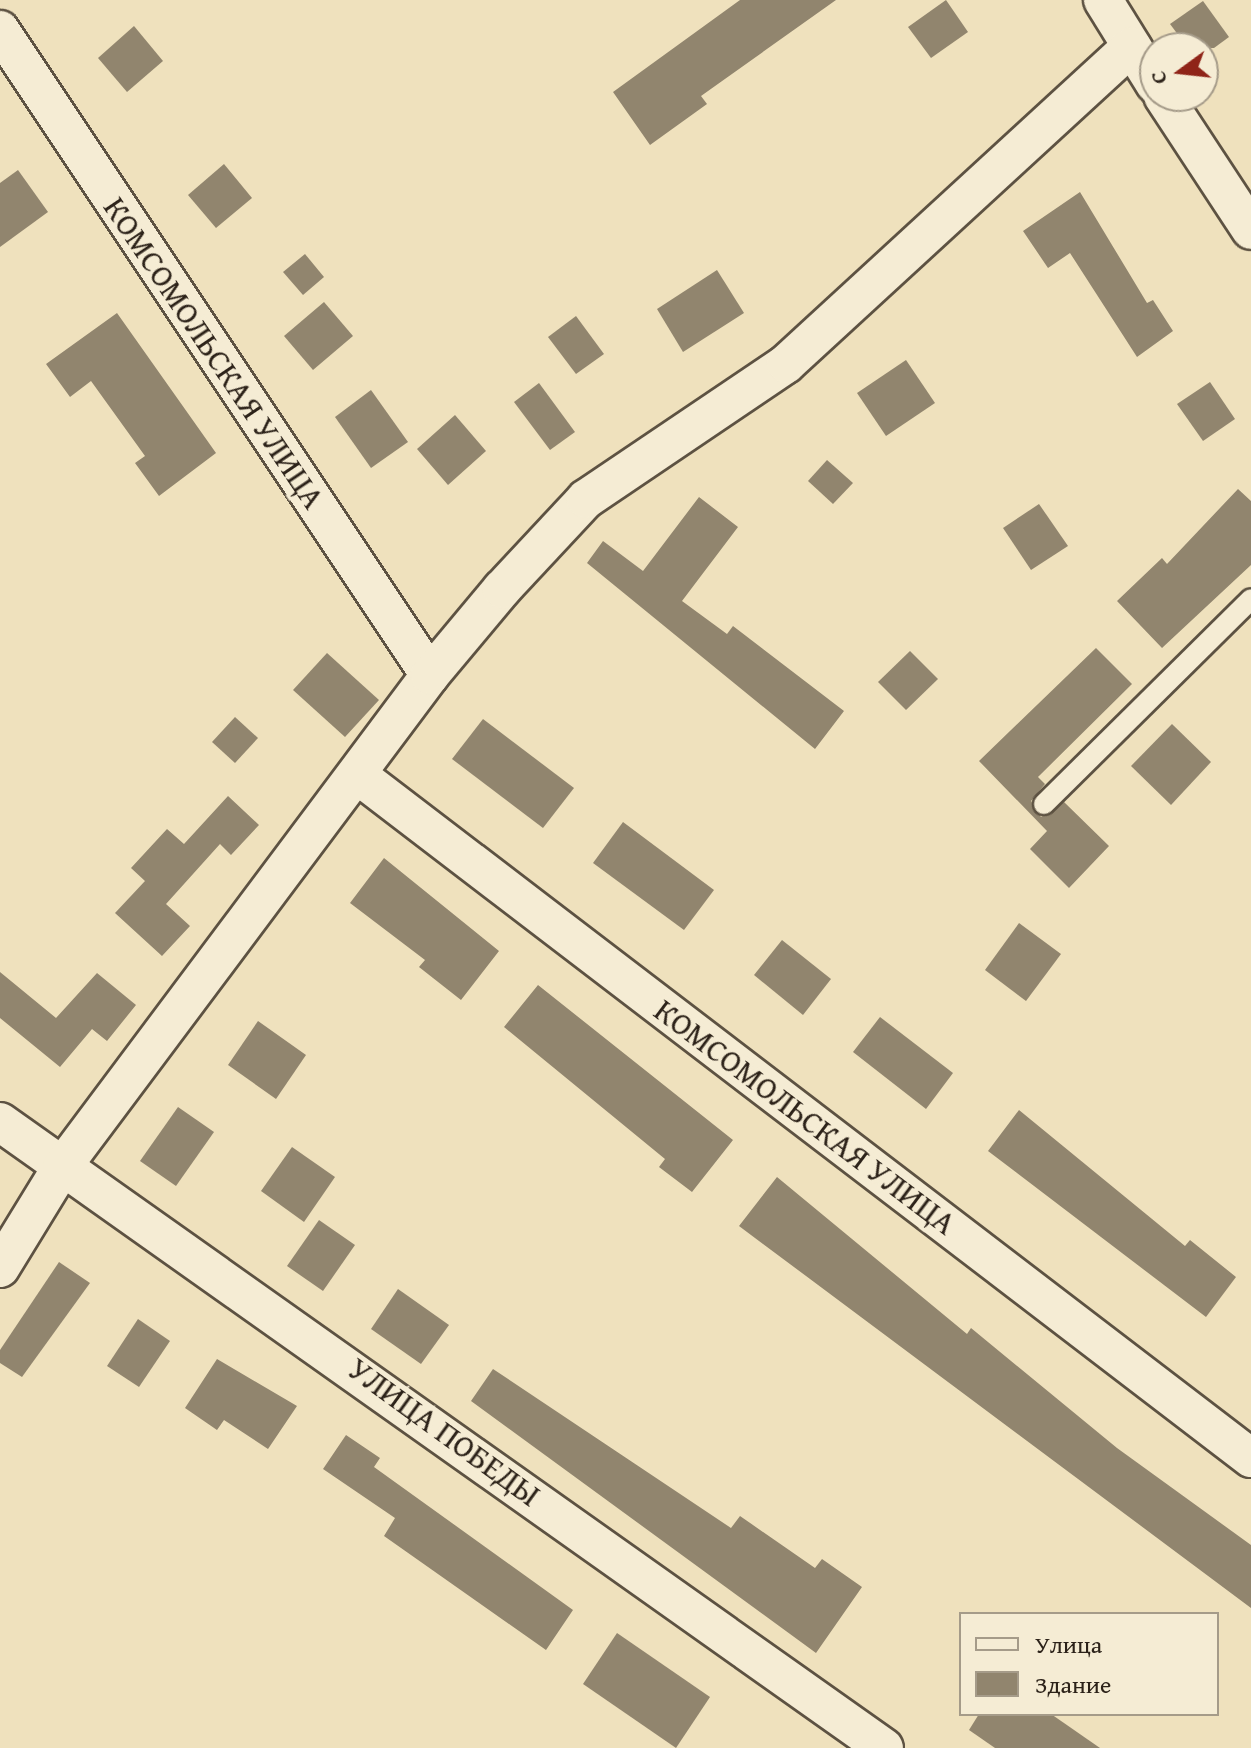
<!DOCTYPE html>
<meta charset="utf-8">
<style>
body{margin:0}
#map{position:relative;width:1251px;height:1748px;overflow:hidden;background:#efe1bd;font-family:"Gentium Book Plus",serif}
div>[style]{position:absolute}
.building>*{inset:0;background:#91856e}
.roads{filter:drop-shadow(2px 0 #5d5242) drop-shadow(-2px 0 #5d5242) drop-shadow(0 2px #5d5242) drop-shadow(0 -2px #5d5242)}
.service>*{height:20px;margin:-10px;padding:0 10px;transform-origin:10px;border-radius:10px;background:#f5ecd4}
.minor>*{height:38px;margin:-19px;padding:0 19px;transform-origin:19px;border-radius:19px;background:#f5ecd4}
span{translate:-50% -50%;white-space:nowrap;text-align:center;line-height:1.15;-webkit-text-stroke:7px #f5ecd4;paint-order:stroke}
.street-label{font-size:32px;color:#2c2219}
.legend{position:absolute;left:959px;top:1612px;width:260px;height:104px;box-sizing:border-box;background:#f5ecd4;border:2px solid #a59b89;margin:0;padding:10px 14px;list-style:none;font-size:24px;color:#2c2219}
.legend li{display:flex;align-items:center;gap:16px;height:40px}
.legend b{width:40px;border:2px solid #a59b89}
.north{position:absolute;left:1139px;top:32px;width:80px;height:80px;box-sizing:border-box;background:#f5ecd4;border:2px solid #a59b89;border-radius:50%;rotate:255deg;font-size:22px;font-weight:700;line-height:32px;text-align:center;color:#2c2219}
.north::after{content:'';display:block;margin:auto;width:28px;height:36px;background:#8f2418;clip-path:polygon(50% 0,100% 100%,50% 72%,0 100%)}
</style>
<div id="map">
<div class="building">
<div style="clip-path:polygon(740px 0,836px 0,701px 96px,707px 104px,650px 145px,613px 92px)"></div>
<div style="clip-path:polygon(946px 0,968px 32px,931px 58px,908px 27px)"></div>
<div style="clip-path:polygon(1203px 1px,1229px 37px,1214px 48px,1188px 48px,1170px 24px)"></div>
<div style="clip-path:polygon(134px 26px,163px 61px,127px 92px,98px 58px)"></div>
<div style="clip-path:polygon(224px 164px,252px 198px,216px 228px,188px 195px)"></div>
<div style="clip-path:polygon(18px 170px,48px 212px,0 247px,0 183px)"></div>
<div style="clip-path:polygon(1080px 192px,1147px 303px,1153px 300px,1173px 331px,1137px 357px,1070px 253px,1048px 268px,1023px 231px)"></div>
<div style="clip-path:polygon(305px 254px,324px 277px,303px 295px,283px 272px)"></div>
<div style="clip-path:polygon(717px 270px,744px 313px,683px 352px,657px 309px)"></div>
<div style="clip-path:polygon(324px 302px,353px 336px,313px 370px,284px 336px)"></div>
<div style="clip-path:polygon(117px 313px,216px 453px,159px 496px,135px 463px,145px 456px,91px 381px,70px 397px,46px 364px)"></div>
<div style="clip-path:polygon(576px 316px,604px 354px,576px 374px,548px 337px)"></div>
<div style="clip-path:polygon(906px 360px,935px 403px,886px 436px,857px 393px)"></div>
<div style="clip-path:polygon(1210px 382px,1235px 419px,1203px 441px,1177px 404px)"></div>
<div style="clip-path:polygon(539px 383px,575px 432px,550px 450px,514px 402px)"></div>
<div style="clip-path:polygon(371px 390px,408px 442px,371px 468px,335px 417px)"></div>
<div style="clip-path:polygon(455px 415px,486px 451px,448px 485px,417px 449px)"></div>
<div style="clip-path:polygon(827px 460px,853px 483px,833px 504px,808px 481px)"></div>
<div style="clip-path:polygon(1238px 489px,1251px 501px,1251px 565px,1162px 648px,1117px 601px,1162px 558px,1167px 564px)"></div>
<div style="clip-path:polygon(699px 497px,738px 527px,682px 601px,727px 634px,733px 626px,844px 711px,815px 749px,587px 563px,603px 541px,643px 571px)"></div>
<div style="clip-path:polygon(1039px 504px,1068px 546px,1031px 570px,1003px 528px)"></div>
<div style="clip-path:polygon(1096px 648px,1132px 684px,1038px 777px,1045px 784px,1031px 801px,1041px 817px,1064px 802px,1109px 846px,1069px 888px,1030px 849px,1047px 831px,979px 761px)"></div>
<div style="clip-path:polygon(910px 651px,938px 679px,906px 710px,878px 682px)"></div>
<div style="clip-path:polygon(327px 653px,379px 700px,345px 737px,293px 690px)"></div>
<div style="clip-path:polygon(235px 717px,258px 738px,235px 763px,212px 742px)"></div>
<div style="clip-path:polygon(483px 719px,574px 788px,543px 828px,452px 759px)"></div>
<div style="clip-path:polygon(1172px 724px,1211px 762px,1171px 805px,1131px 766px)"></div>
<div style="clip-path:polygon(228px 796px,259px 825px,231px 855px,220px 844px,166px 904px,190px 926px,162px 956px,115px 913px,145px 881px,131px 868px,167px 829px,184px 844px)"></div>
<div style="clip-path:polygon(623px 822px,714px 890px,684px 930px,593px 863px)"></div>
<div style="clip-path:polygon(384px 858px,499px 951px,461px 1000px,419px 967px,425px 960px,350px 903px)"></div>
<div style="clip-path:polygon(1019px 923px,1061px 954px,1026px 1001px,985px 970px)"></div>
<div style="clip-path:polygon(782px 940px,831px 979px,803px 1015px,754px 975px)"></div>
<div style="clip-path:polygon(0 972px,56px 1018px,97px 973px,136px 1005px,107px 1041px,92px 1029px,60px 1067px,0 1018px)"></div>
<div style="clip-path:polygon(538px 985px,733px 1140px,692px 1192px,659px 1167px,665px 1159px,504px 1027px)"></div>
<div style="clip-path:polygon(880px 1017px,953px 1073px,926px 1109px,853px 1052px)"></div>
<div style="clip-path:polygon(258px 1021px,306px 1055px,276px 1099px,228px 1065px)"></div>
<div style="clip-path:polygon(178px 1107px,214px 1132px,176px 1186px,140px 1161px)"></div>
<div style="clip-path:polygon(1019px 1110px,1185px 1246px,1190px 1240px,1236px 1277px,1206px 1317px,988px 1151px)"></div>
<div style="clip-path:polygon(292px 1147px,335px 1177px,304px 1222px,261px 1191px)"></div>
<div style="clip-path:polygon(777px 1177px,967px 1334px,971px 1328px,1117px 1448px,1251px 1545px,1251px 1608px,739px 1226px)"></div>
<div style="clip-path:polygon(319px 1220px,355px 1245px,323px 1291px,287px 1266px)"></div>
<div style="clip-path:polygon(59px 1262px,90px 1283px,22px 1377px,0 1363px,0 1350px)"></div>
<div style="clip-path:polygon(398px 1289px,449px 1325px,421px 1364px,371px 1329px)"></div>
<div style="clip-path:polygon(138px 1319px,170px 1341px,139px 1387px,107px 1366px)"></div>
<div style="clip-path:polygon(217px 1359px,297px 1406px,268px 1449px,224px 1420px,217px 1430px,185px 1408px)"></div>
<div style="clip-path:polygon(493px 1369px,731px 1528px,740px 1516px,815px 1568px,822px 1559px,862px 1587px,816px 1653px,471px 1401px)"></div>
<div style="clip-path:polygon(346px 1435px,380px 1458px,374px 1467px,573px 1610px,546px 1650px,384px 1536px,395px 1518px,323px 1469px)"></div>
<div style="clip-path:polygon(617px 1633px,710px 1697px,676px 1748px,583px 1684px)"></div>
<div style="clip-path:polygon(979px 1714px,1051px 1714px,1100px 1748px,995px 1748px,969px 1730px)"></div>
</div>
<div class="roads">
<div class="service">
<div style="left:1044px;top:804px;width:291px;rotate:-44.7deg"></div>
</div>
<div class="minor">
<div style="left:1103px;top:0;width:99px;rotate:58.2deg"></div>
<div style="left:0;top:30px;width:775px;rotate:56.31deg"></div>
<div style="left:1163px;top:96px;width:160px;rotate:56.7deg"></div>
<div style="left:359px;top:776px;width:1123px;rotate:37.4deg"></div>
<div style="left:0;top:1122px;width:1083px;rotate:35.3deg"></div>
<div style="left:0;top:1268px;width:119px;rotate:-58.5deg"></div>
<div style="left:62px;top:1167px;width:614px;rotate:-53.2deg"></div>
<div style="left:430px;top:675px;width:112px;rotate:-50.1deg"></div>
<div style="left:502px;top:589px;width:123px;rotate:-47deg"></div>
<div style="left:586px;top:499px;width:241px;rotate:-34deg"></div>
<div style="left:786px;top:364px;width:469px;rotate:-42.6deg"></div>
</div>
</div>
<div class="street-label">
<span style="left:214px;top:353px;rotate:56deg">КОМСОМОЛЬСКАЯ УЛИЦА</span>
<span style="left:805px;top:1117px;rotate:37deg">КОМСОМОЛЬСКАЯ УЛИЦА</span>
<span style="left:444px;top:1432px;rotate:36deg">УЛИЦА ПОБЕДЫ</span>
</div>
<ul class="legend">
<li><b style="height:10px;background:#f5ecd4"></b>Улица</li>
<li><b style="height:22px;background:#91856e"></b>Здание</li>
</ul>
<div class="north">С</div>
</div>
